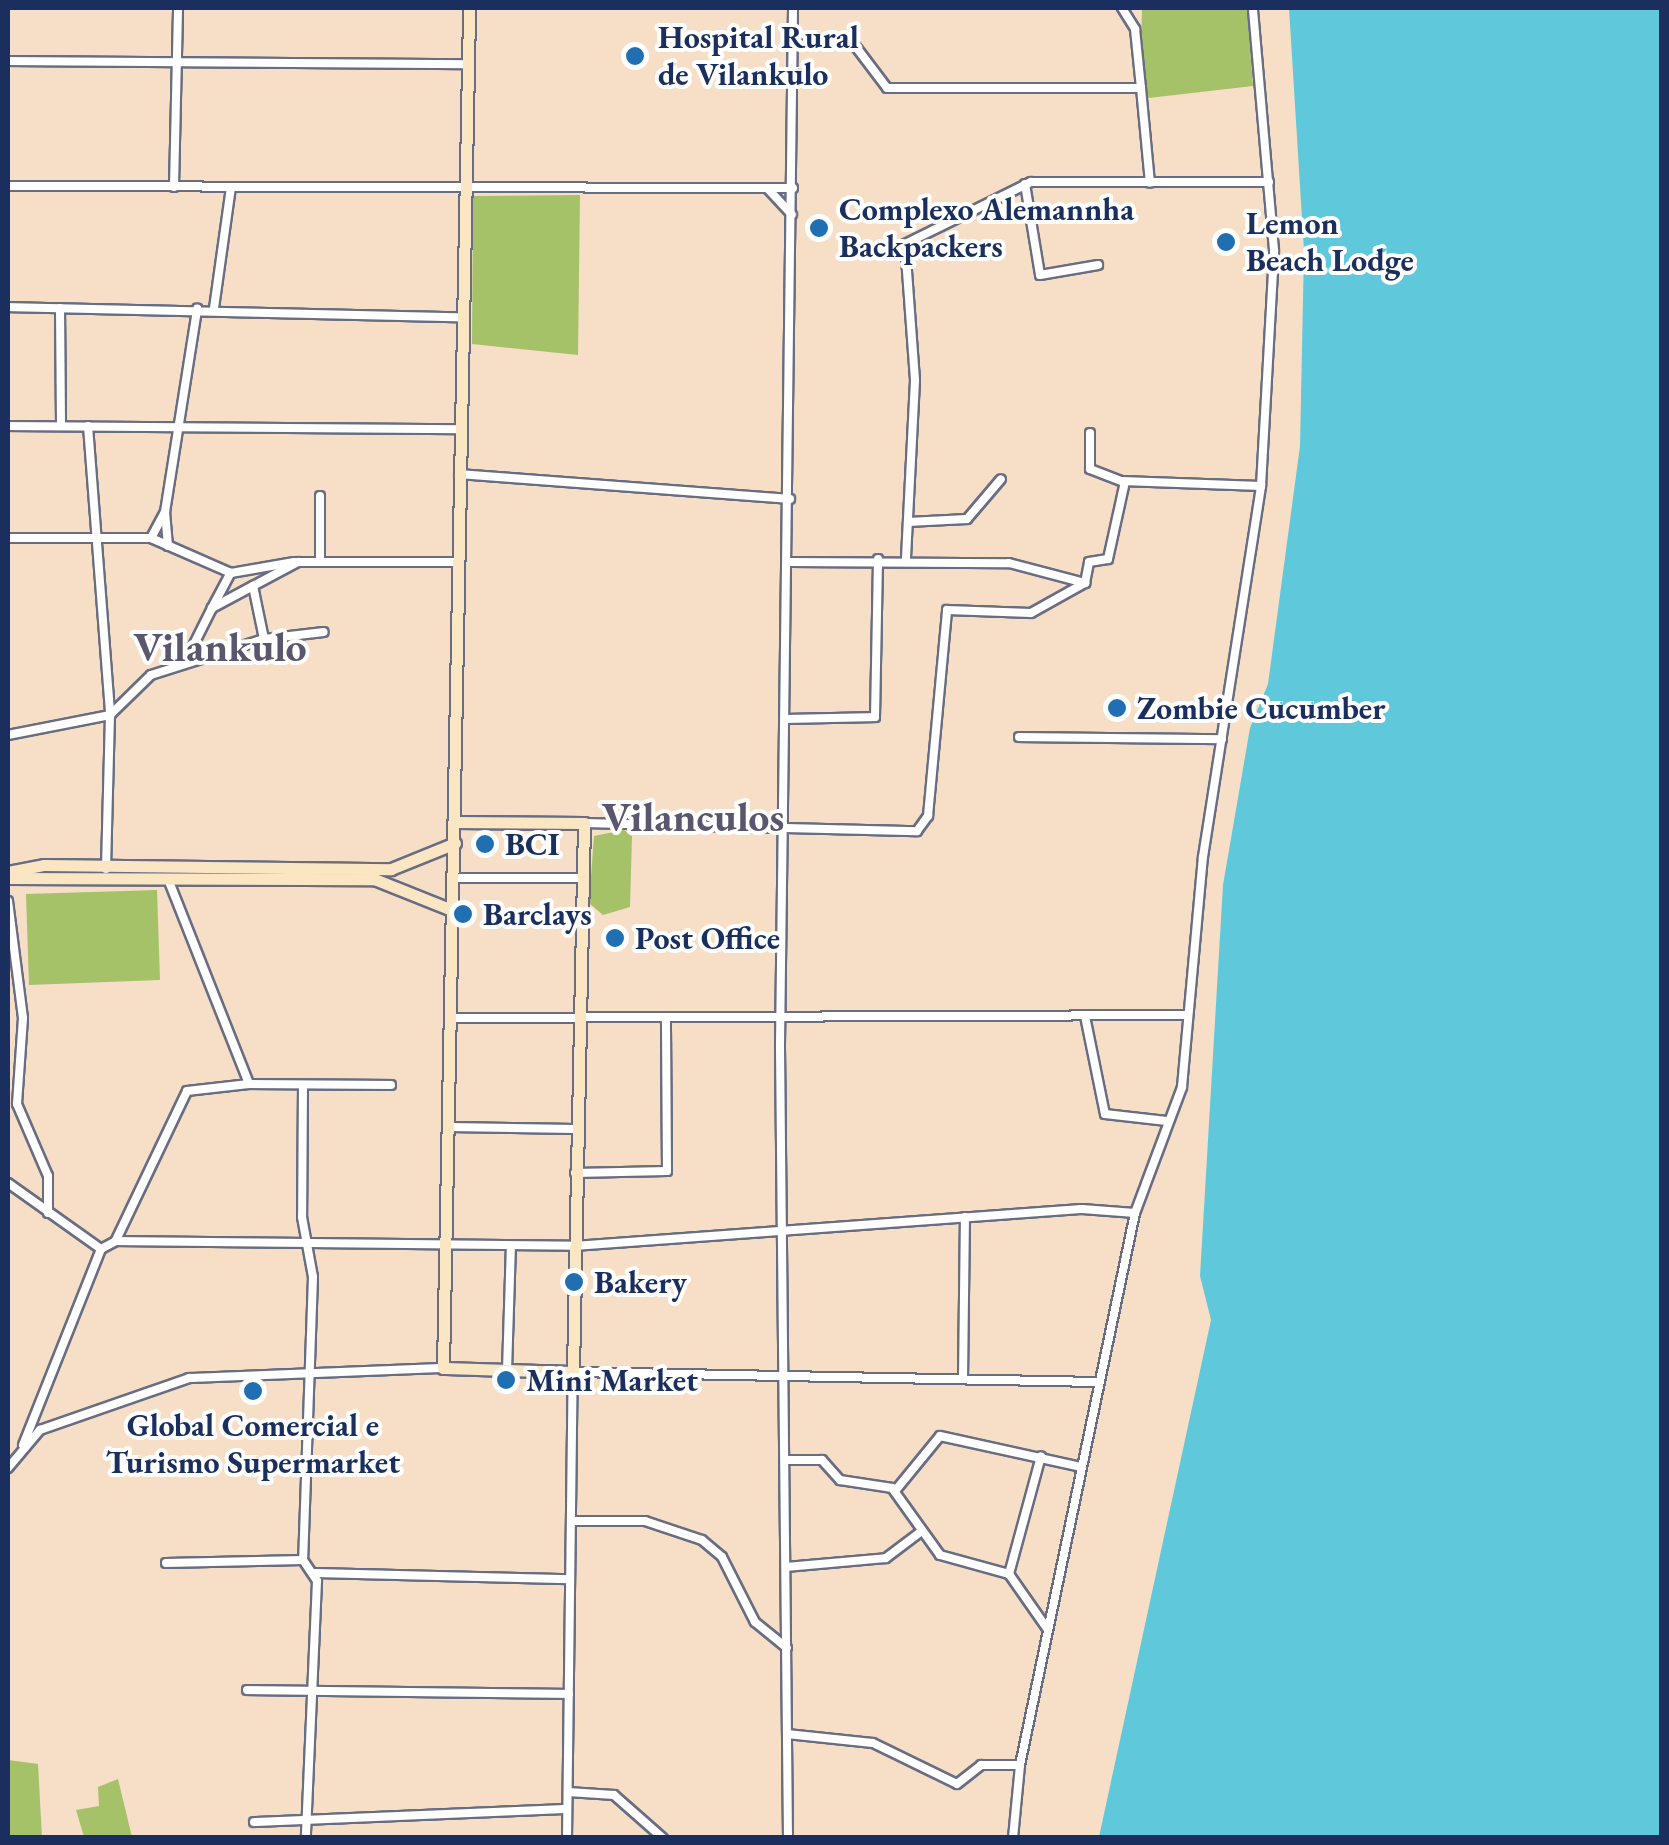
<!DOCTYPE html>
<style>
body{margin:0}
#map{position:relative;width:1669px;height:1845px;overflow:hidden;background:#f6dfc6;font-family:"EB Garamond",serif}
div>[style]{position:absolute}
.green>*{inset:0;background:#a5c269}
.water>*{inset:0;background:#5fc8db}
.roads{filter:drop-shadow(2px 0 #686d82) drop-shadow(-2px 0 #686d82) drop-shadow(0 2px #686d82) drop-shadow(0 -2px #686d82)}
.minor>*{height:8px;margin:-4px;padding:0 4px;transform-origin:4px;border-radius:4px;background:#fff}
.secondary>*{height:11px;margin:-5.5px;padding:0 5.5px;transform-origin:5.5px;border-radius:5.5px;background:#fbe6c4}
.dots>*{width:28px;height:28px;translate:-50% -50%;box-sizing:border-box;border:5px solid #fff;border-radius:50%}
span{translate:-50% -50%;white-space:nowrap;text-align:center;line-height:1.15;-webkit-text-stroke:8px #fff;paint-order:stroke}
.poi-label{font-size:32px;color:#1b2f5e;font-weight:700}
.left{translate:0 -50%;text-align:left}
.district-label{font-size:42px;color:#59566d;font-weight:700}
.frame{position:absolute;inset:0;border:10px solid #1b2f5e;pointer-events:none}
</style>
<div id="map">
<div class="green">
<div style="clip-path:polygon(1142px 8px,1247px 8px,1253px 86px,1140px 99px)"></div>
<div style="clip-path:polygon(580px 195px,578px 355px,472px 344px,473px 196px)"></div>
<div style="clip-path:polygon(624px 830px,632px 836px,630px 907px,603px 915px,589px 903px,594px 836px)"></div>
<div style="clip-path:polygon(157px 890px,160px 980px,29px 985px,26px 894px)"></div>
<div style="clip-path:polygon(8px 1760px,38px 1764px,42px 1837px,8px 1837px)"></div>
<div style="clip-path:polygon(118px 1779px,132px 1837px,84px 1837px,76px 1810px,99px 1806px,98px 1787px)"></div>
</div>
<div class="water">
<div style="clip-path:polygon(1289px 8px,1661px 8px,1661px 1837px,1099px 1837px,1211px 1320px,1200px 1276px,1223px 885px,1250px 728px,1268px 684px,1300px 446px,1304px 251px)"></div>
</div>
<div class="roads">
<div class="minor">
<div style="left:1122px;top:8px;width:25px;rotate:58deg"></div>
<div style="left:1135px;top:29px;width:59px;rotate:84.2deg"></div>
<div style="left:794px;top:46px;width:56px;rotate:-7.1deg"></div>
<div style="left:850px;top:39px;width:61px;rotate:52.9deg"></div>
<div style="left:887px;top:88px;width:254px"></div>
<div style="left:1141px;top:88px;width:95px;rotate:84.6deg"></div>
<div style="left:8px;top:61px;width:460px;rotate:0.4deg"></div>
<div style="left:1025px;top:184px;width:92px;rotate:80.6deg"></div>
<div style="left:1040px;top:275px;width:59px;rotate:-9.8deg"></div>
<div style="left:8px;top:186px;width:785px;rotate:0.15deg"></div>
<div style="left:174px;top:187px;width:179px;rotate:-88.7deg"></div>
<div style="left:768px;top:189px;width:35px;rotate:47deg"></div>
<div style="left:8px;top:307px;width:455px;rotate:1.3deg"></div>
<div style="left:60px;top:308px;width:118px;rotate:89.5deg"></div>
<div style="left:214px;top:308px;width:122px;rotate:-82deg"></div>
<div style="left:8px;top:426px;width:452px;rotate:0.4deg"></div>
<div style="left:88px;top:426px;width:290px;rotate:85.6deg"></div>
<div style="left:110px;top:715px;width:57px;rotate:-44.3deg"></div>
<div style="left:151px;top:675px;width:119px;rotate:-17.7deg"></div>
<div style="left:264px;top:639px;width:54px;rotate:-101.7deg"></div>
<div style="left:253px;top:586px;width:51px;rotate:-28.1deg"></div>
<div style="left:298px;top:562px;width:160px"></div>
<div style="left:1090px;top:433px;width:36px;rotate:90deg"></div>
<div style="left:1090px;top:469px;width:34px;rotate:21deg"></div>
<div style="left:1122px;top:481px;width:139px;rotate:2.1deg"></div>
<div style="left:459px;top:474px;width:332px;rotate:4.3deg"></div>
<div style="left:320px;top:496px;width:65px;rotate:90deg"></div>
<div style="left:908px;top:522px;width:59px;rotate:-2.9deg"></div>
<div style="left:967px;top:519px;width:52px;rotate:-49.6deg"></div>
<div style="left:8px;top:538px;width:143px"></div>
<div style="left:151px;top:538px;width:87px;rotate:23.6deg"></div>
<div style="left:231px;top:573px;width:64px;rotate:-9.9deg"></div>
<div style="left:151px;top:538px;width:30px;rotate:-62deg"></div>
<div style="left:168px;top:546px;width:34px;rotate:-95deg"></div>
<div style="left:165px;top:512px;width:206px;rotate:-81deg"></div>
<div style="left:906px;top:558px;width:178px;rotate:-87.1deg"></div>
<div style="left:915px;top:380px;width:136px;rotate:-94.2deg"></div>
<div style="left:905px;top:244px;width:140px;rotate:-26.2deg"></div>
<div style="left:1031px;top:182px;width:238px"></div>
<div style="left:790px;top:562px;width:219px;rotate:0.3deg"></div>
<div style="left:1009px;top:563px;width:79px;rotate:14.7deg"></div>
<div style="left:1085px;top:583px;width:21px;rotate:-79deg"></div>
<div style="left:1089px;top:562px;width:19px;rotate:-9deg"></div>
<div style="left:1108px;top:559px;width:79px;rotate:-77.6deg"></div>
<div style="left:212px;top:608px;width:40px;rotate:-62deg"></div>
<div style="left:264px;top:639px;width:60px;rotate:-6.7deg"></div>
<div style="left:186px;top:660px;width:58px;rotate:-63.4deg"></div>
<div style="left:212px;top:608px;width:47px;rotate:-28.2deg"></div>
<div style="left:789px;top:719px;width:86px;rotate:-1.3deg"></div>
<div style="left:875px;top:717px;width:158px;rotate:-88.9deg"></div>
<div style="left:8px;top:735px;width:104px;rotate:-11.1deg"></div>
<div style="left:110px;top:715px;width:154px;rotate:91.5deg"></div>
<div style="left:1019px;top:737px;width:203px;rotate:0.6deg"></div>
<div style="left:584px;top:823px;width:333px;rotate:1.4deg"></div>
<div style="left:917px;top:831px;width:19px;rotate:-54deg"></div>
<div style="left:928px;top:816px;width:207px;rotate:-84.7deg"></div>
<div style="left:947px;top:610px;width:84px;rotate:2deg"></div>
<div style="left:1031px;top:613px;width:62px;rotate:-29.1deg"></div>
<div style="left:454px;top:878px;width:127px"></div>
<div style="left:168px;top:879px;width:220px;rotate:68.4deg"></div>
<div style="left:249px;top:1084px;width:142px;rotate:0.4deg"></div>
<div style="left:8px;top:901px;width:118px;rotate:82.7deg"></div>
<div style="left:23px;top:1018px;width:86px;rotate:94deg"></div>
<div style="left:17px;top:1104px;width:78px;rotate:66.7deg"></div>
<div style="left:48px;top:1176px;width:37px;rotate:90deg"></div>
<div style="left:1085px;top:1016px;width:100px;rotate:78.5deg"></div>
<div style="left:1105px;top:1114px;width:62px;rotate:6.4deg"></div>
<div style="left:451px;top:1018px;width:737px;rotate:-0.23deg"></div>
<div style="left:303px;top:1086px;width:131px;rotate:90.4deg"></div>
<div style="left:302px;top:1217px;width:61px;rotate:79.6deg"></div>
<div style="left:313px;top:1277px;width:283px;rotate:92deg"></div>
<div style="left:303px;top:1560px;width:25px;rotate:56deg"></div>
<div style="left:317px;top:1581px;width:257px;rotate:92.5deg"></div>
<div style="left:449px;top:1127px;width:126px;rotate:0.9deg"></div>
<div style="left:575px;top:1173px;width:92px;rotate:-1.2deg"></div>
<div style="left:667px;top:1171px;width:153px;rotate:-90.4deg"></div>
<div style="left:8px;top:1183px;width:114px;rotate:35.4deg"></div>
<div style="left:116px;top:1240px;width:165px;rotate:-64.5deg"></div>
<div style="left:187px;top:1091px;width:62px;rotate:-6.4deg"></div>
<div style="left:507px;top:1371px;width:124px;rotate:-88.2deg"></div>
<div style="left:963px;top:1378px;width:161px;rotate:-89.3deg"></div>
<div style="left:23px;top:1445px;width:211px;rotate:-68.3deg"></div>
<div style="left:101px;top:1249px;width:17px;rotate:-28deg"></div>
<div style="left:116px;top:1241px;width:458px;rotate:0.6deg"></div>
<div style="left:574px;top:1246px;width:509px;rotate:-4.17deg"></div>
<div style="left:1082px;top:1209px;width:53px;rotate:4.3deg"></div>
<div style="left:786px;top:1460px;width:36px"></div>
<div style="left:822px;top:1460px;width:27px;rotate:48deg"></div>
<div style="left:840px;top:1480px;width:53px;rotate:8.7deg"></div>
<div style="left:892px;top:1488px;width:82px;rotate:54.4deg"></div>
<div style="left:940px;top:1555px;width:72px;rotate:15.4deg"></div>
<div style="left:1009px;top:1574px;width:68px;rotate:55.1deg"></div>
<div style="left:8px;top:1468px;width:50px;rotate:-49.9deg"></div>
<div style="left:40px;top:1430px;width:158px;rotate:-19.2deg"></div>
<div style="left:189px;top:1378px;width:254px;rotate:-2.3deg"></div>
<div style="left:895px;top:1491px;width:71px;rotate:-50.7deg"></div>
<div style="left:940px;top:1436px;width:144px;rotate:12.4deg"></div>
<div style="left:572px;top:1521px;width:73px"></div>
<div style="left:645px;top:1521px;width:60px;rotate:18.4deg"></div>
<div style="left:702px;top:1540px;width:26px;rotate:40deg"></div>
<div style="left:722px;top:1557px;width:73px;rotate:63.1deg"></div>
<div style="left:755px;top:1622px;width:41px;rotate:39.1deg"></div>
<div style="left:166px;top:1563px;width:137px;rotate:-1.3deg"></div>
<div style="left:786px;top:1567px;width:100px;rotate:-5.1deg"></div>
<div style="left:886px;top:1558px;width:41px;rotate:-37.1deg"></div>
<div style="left:316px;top:1573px;width:254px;rotate:1.4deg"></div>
<div style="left:1009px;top:1574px;width:122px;rotate:-74.8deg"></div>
<div style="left:247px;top:1690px;width:322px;rotate:0.7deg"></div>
<div style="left:787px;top:1734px;width:86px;rotate:6deg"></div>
<div style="left:873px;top:1743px;width:93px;rotate:26deg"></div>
<div style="left:957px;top:1784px;width:31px;rotate:-38deg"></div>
<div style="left:981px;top:1765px;width:39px"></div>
<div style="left:568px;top:1792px;width:46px;rotate:3.7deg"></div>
<div style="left:614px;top:1795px;width:65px;rotate:41.3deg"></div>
<div style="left:254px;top:1822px;width:313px;rotate:-2.4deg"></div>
<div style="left:567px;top:1838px;width:466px;rotate:-89.3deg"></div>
<div style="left:573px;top:1372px;width:525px;rotate:1.09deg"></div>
<div style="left:788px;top:1838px;width:794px;rotate:-90.58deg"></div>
<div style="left:780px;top:1044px;width:1036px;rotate:-89.28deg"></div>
<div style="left:1013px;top:1838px;width:73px;rotate:-84.5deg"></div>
<div style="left:1020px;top:1765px;width:564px;rotate:-78.23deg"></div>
<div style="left:1135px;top:1213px;width:134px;rotate:-69.5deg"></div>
<div style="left:1182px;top:1087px;width:231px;rotate:-84.8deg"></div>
<div style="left:1203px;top:857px;width:376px;rotate:-81.1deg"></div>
<div style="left:1261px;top:486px;width:236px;rotate:-86.8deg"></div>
<div style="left:1274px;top:250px;width:243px;rotate:-95deg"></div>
</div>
<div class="secondary">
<div style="left:455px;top:822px;width:129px;rotate:0.4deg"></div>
<div style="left:584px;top:823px;width:549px;rotate:91.15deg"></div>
<div style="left:573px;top:1372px;width:130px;rotate:-178.2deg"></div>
<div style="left:443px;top:1368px;width:1360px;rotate:-88.9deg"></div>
<div style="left:8px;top:872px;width:37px;rotate:-11deg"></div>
<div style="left:44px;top:865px;width:347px;rotate:0.7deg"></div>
<div style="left:391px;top:869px;width:69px;rotate:-22.1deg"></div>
<div style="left:8px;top:878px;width:366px;rotate:0.2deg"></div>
<div style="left:374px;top:879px;width:84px;rotate:21.7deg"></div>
</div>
</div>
<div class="dots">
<div style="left:635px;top:56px;background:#1f6fb2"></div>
<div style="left:819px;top:228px;background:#1f6fb2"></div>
<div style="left:1226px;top:242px;background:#1f6fb2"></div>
<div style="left:1117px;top:708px;background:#1f6fb2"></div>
<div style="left:485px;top:844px;background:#1f6fb2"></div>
<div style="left:463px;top:914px;background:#1f6fb2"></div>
<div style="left:615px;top:938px;background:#1f6fb2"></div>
<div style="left:574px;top:1282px;background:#1f6fb2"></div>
<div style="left:506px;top:1380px;background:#1f6fb2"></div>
<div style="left:253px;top:1391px;background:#1f6fb2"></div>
</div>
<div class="poi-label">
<span class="left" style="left:658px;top:56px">Hospital Rural<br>de Vilankulo</span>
<span class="left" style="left:839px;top:228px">Complexo Alemannha<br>Backpackers</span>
<span class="left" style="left:1246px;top:242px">Lemon<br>Beach Lodge</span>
<span class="left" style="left:1137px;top:708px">Zombie Cucumber</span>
<span class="left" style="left:505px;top:844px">BCI</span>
<span class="left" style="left:483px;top:914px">Barclays</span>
<span class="left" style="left:635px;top:938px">Post Office</span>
<span class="left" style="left:594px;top:1282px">Bakery</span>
<span class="left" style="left:526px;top:1380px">Mini Market</span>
<span style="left:253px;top:1444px">Global Comercial e<br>Turismo Supermarket</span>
</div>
<div class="district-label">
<span style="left:220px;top:647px">Vilankulo</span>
<span style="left:693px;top:817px">Vilanculos</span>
</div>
<div class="frame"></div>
</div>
